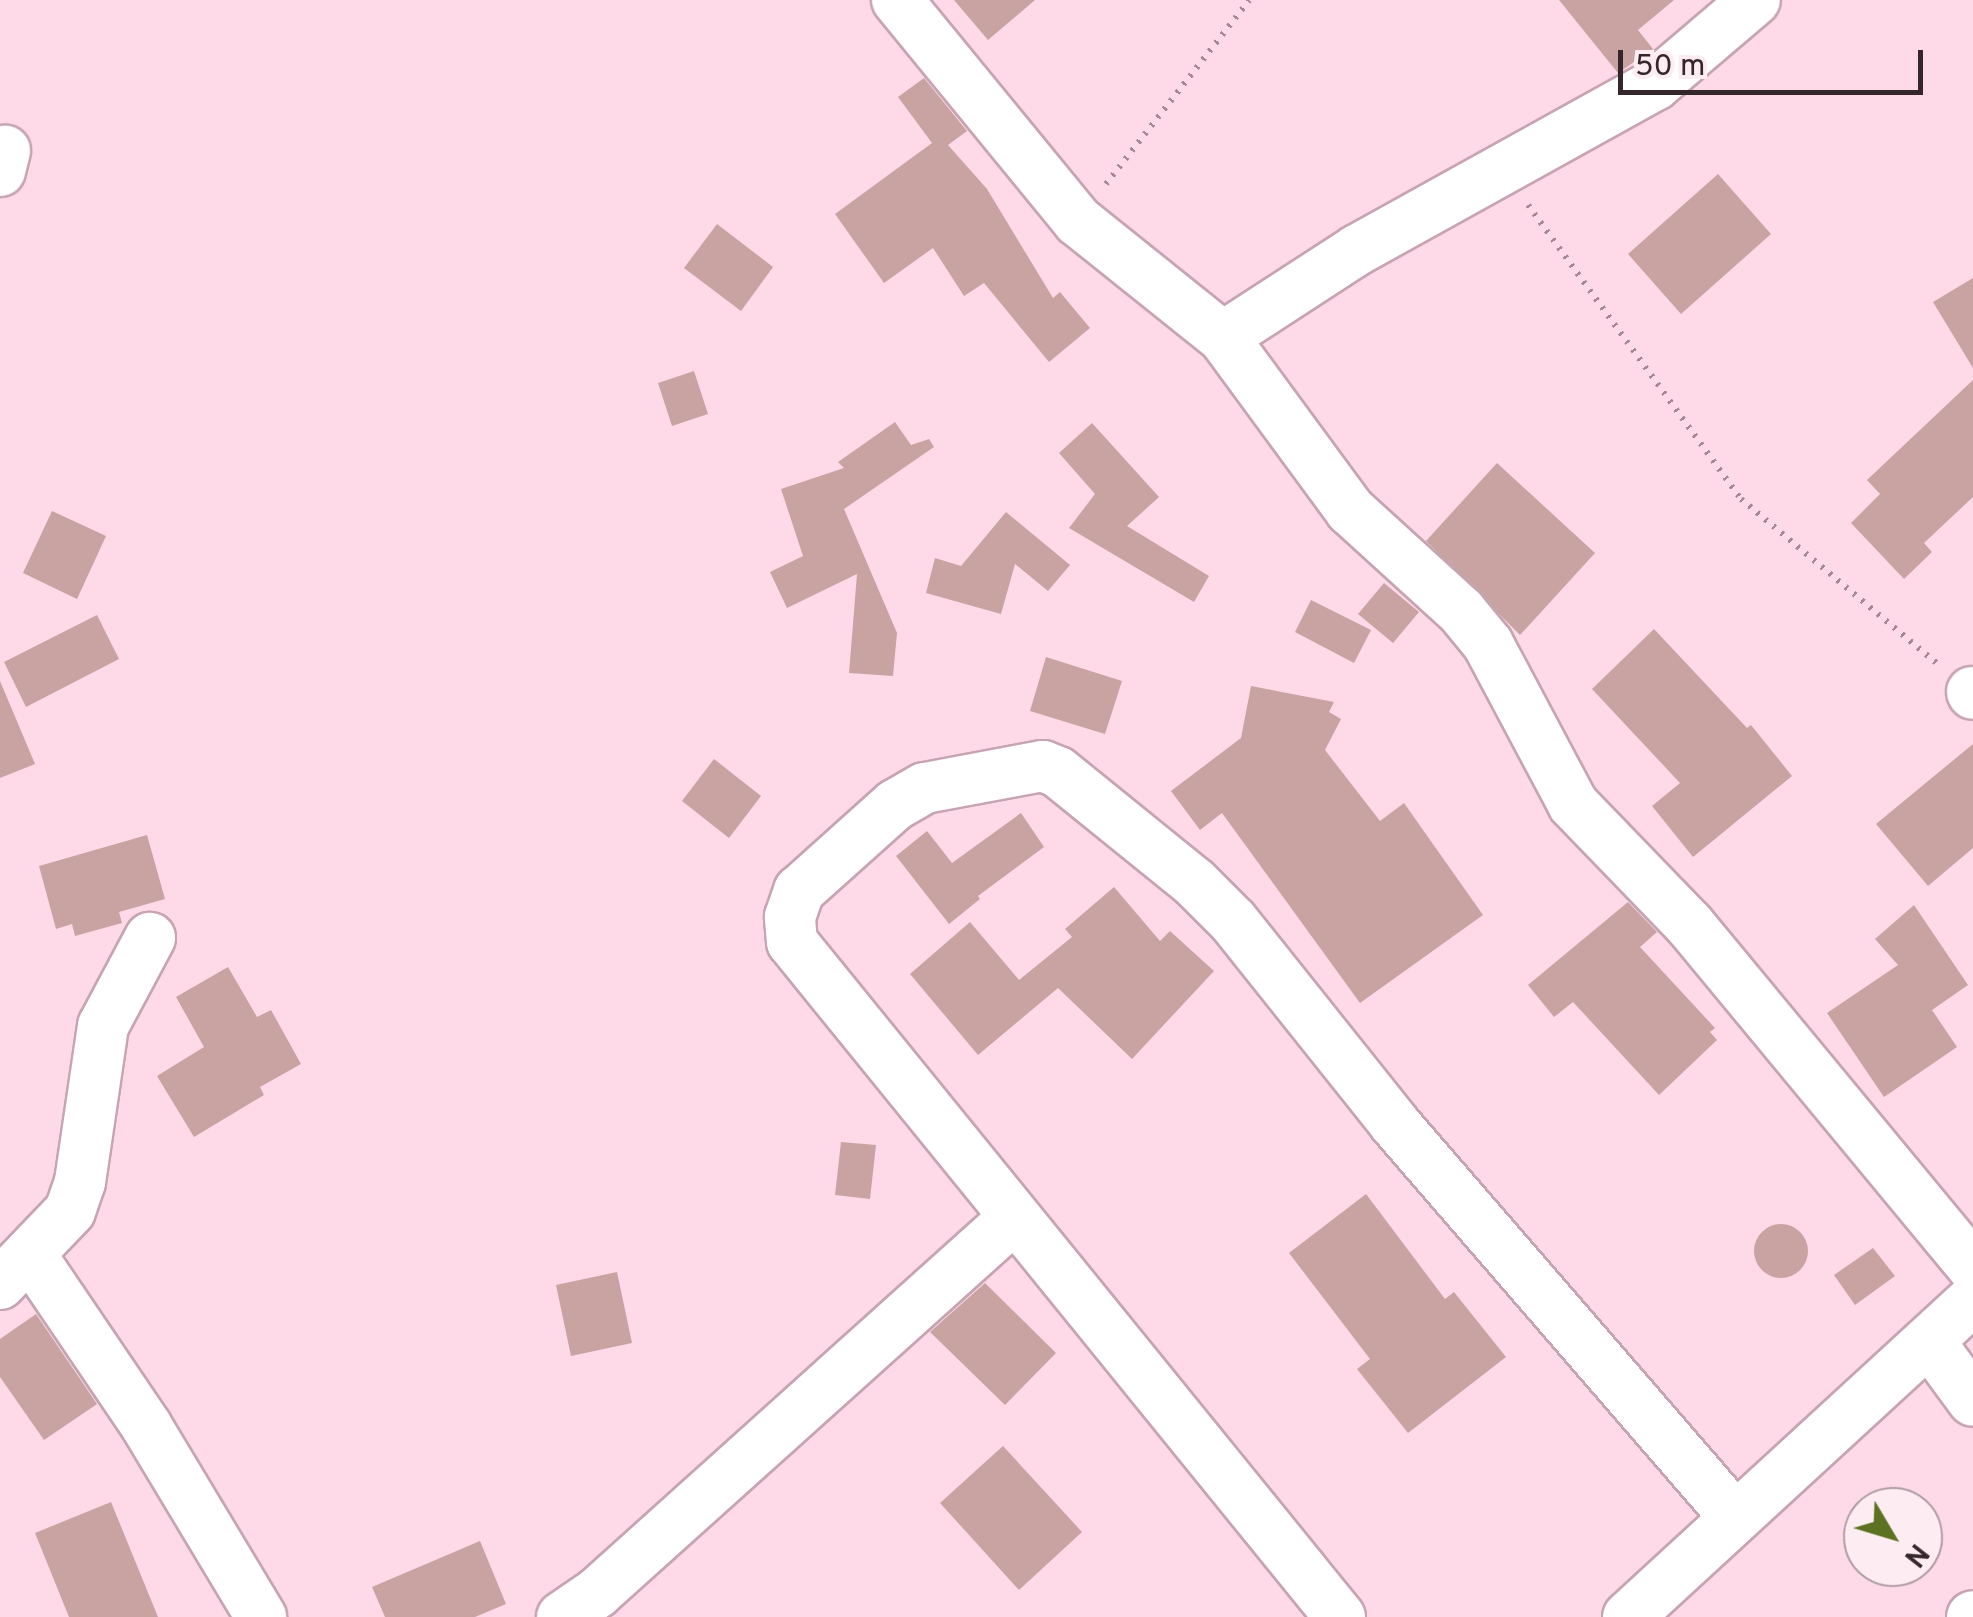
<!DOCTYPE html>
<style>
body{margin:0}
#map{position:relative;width:1973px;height:1617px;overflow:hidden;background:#fed9e8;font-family:Overpass,sans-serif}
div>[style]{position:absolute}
.building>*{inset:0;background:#c9a3a2}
.round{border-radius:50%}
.path>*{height:6px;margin-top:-3px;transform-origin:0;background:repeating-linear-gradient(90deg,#a48994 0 2.5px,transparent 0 10.5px)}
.roads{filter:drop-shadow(2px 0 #c7a4b2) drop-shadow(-2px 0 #c7a4b2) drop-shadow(0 2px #c7a4b2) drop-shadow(0 -2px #c7a4b2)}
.minor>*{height:50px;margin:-25px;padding:0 25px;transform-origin:25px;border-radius:25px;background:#fff}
span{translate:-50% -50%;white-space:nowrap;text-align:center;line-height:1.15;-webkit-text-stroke:8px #fdedf3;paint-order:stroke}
.north{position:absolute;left:1843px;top:1487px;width:100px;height:100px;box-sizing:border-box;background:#fdedf3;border:2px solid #ad9da3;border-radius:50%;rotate:128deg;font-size:28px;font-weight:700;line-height:40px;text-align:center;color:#34262b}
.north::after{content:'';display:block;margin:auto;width:35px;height:45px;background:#5c7222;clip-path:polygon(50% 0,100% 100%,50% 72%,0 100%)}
.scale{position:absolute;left:1618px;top:50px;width:305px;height:45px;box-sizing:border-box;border:5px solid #34262b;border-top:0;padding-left:12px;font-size:30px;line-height:35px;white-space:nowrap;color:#34262b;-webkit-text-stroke:8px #fdedf3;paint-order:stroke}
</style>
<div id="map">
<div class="building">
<div style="clip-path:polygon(954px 0,1035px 0,988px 40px)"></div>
<div style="clip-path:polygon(1559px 0,1674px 0,1638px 30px,1653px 49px,1618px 73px)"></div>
<div style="clip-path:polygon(924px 78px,967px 131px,948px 145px,987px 189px,1053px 298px,1060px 292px,1090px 328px,1049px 362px,984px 283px,964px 296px,933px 248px,884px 283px,835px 214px,932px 143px,898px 97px)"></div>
<div style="clip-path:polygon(1718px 174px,1771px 234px,1681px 314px,1628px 254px)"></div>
<div style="clip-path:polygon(717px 224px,773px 267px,741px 311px,684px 268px)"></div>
<div style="clip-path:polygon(1973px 278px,1973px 368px,1933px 302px)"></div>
<div style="clip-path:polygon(694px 371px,708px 414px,672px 426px,658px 383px)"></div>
<div style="clip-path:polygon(1973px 380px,1973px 497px,1924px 543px,1932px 552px,1904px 579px,1851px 523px,1880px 494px,1867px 480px)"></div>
<div style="clip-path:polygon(895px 422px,911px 445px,929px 439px,934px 447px,844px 509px,897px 633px,893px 676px,849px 673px,857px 574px,787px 608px,770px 572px,803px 556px,781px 489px,844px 468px,838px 462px)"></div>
<div style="clip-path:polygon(1092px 423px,1159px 497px,1127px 526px,1209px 576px,1194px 602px,1069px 528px,1095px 494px,1059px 453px)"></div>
<div style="clip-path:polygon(1497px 463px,1595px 553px,1520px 635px,1426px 541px)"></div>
<div style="clip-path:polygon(52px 511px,106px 536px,77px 599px,23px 573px)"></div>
<div style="clip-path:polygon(1006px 512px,1070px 565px,1048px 591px,1015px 564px,1001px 614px,926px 593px,935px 558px,961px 566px)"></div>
<div style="clip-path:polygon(1384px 583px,1419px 612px,1393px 643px,1358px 614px)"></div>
<div style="clip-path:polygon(1311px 600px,1371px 630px,1354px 663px,1295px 632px)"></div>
<div style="clip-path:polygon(97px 615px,119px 659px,26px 707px,4px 662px)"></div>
<div style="clip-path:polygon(1654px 629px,1747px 728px,1751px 725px,1792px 776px,1693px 857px,1652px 806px,1680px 783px,1592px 689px)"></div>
<div style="clip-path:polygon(1046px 657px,1122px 681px,1105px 734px,1030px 711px)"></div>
<div style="clip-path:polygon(0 681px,35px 764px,0 778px)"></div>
<div style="clip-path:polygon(1251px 686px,1334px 702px,1329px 712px,1341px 719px,1325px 750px,1380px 821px,1404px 803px,1483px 915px,1360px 1003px,1222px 813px,1200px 830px,1171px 791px,1241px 738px)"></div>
<div style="clip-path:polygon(1973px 744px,1973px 848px,1928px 886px,1876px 824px)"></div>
<div style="clip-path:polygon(714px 759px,761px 796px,729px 838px,682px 801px)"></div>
<div style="clip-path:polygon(1021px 813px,1044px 847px,978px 896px,980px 899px,949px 924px,896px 856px,927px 831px,952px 863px)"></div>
<div style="clip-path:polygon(147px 835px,165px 899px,119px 912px,122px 923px,75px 936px,72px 924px,56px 929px,39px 866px)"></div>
<div style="clip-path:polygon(1114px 887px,1160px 941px,1170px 931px,1214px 971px,1132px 1059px,1058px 988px,978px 1055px,910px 974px,970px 922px,1019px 980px,1072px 937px,1065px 929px)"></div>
<div style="clip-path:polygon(1628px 902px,1657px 932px,1640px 947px,1715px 1028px,1710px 1032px,1717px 1040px,1659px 1095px,1573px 1002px,1554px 1017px,1528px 985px)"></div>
<div style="clip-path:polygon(1914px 905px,1968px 985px,1932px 1010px,1957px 1047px,1884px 1097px,1827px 1013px,1898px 965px,1875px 939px)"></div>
<div style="clip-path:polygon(228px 967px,257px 1017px,271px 1010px,301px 1064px,260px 1087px,264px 1095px,194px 1137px,157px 1076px,204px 1047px,176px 997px)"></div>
<div style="clip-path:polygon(841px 1142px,876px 1145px,870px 1199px,835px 1195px)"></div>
<div style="clip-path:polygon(1366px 1194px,1445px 1299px,1454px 1292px,1506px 1357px,1408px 1433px,1357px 1369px,1370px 1359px,1289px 1253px)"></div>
<div class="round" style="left:1754px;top:1224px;width:54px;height:54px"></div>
<div style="clip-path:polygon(1873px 1248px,1895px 1276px,1855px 1305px,1834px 1275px)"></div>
<div style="clip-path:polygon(617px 1272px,632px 1343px,571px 1356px,556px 1285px)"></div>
<div style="clip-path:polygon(985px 1283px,1056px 1353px,1005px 1405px,930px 1332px)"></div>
<div style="clip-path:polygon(36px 1314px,97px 1404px,44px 1440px,0 1377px,0 1339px)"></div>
<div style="clip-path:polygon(1003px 1446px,1082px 1532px,1019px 1590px,940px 1503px)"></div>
<div style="clip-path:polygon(111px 1502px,158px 1617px,69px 1617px,35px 1533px)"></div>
<div style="clip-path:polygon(480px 1541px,506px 1604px,475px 1617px,385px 1617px,372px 1587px)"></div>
</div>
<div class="path">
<div style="left:1106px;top:184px;width:233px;rotate:-52.1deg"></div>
<div style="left:1528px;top:205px;width:363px;rotate:54.1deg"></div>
<div style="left:1741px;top:499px;width:260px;rotate:40deg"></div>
</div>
<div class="roads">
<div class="minor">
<div style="left:897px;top:0;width:286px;rotate:50.7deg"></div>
<div style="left:1078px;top:221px;width:186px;rotate:38.7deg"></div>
<div style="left:1223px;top:337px;width:215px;rotate:53.7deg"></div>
<div style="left:1350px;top:510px;width:150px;rotate:42.3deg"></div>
<div style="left:1461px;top:611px;width:43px;rotate:50.7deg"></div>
<div style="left:1488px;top:644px;width:181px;rotate:62deg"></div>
<div style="left:1573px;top:804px;width:167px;rotate:46deg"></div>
<div style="left:1689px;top:924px;width:445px;rotate:50.4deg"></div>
<div style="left:0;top:171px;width:21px;rotate:-76deg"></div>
<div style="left:1223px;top:337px;width:160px;rotate:-33deg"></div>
<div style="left:1357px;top:250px;width:341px;rotate:-29deg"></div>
<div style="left:1655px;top:85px;width:131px;rotate:-40.4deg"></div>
<div style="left:1972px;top:692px;width:2px;rotate:63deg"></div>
<div style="left:30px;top:1254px;width:209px;rotate:55.9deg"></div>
<div style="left:147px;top:1427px;width:222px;rotate:59deg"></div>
<div style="left:0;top:1284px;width:101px;rotate:-46.2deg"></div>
<div style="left:70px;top:1211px;width:31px;rotate:-71deg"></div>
<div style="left:80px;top:1182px;width:158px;rotate:-81.6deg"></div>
<div style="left:103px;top:1026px;width:100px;rotate:-61.9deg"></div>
<div style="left:1929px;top:1341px;width:74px;rotate:53.7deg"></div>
<div style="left:562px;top:1617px;width:42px;rotate:-34.4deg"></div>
<div style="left:597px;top:1593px;width:561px;rotate:-41.96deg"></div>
<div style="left:1340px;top:1617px;width:869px;rotate:-129.07deg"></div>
<div style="left:792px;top:942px;width:25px;rotate:-95deg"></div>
<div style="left:790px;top:917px;width:28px;rotate:-71deg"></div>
<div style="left:799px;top:891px;width:129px;rotate:-41.9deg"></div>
<div style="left:895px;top:805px;width:34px;rotate:-30deg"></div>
<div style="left:925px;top:788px;width:120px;rotate:-10.6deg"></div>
<div style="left:1043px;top:766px;width:16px;rotate:22deg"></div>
<div style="left:1058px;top:772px;width:175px;rotate:39deg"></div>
<div style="left:1194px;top:882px;width:55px;rotate:45deg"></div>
<div style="left:1233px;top:921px;width:258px;rotate:51.4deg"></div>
<div style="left:1394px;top:1123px;width:520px;rotate:49.14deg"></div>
<div style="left:1628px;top:1617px;width:469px;rotate:-42.6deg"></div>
<div style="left:1972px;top:1617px;width:1px;rotate:-45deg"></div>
</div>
</div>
<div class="north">N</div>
<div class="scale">50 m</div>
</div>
